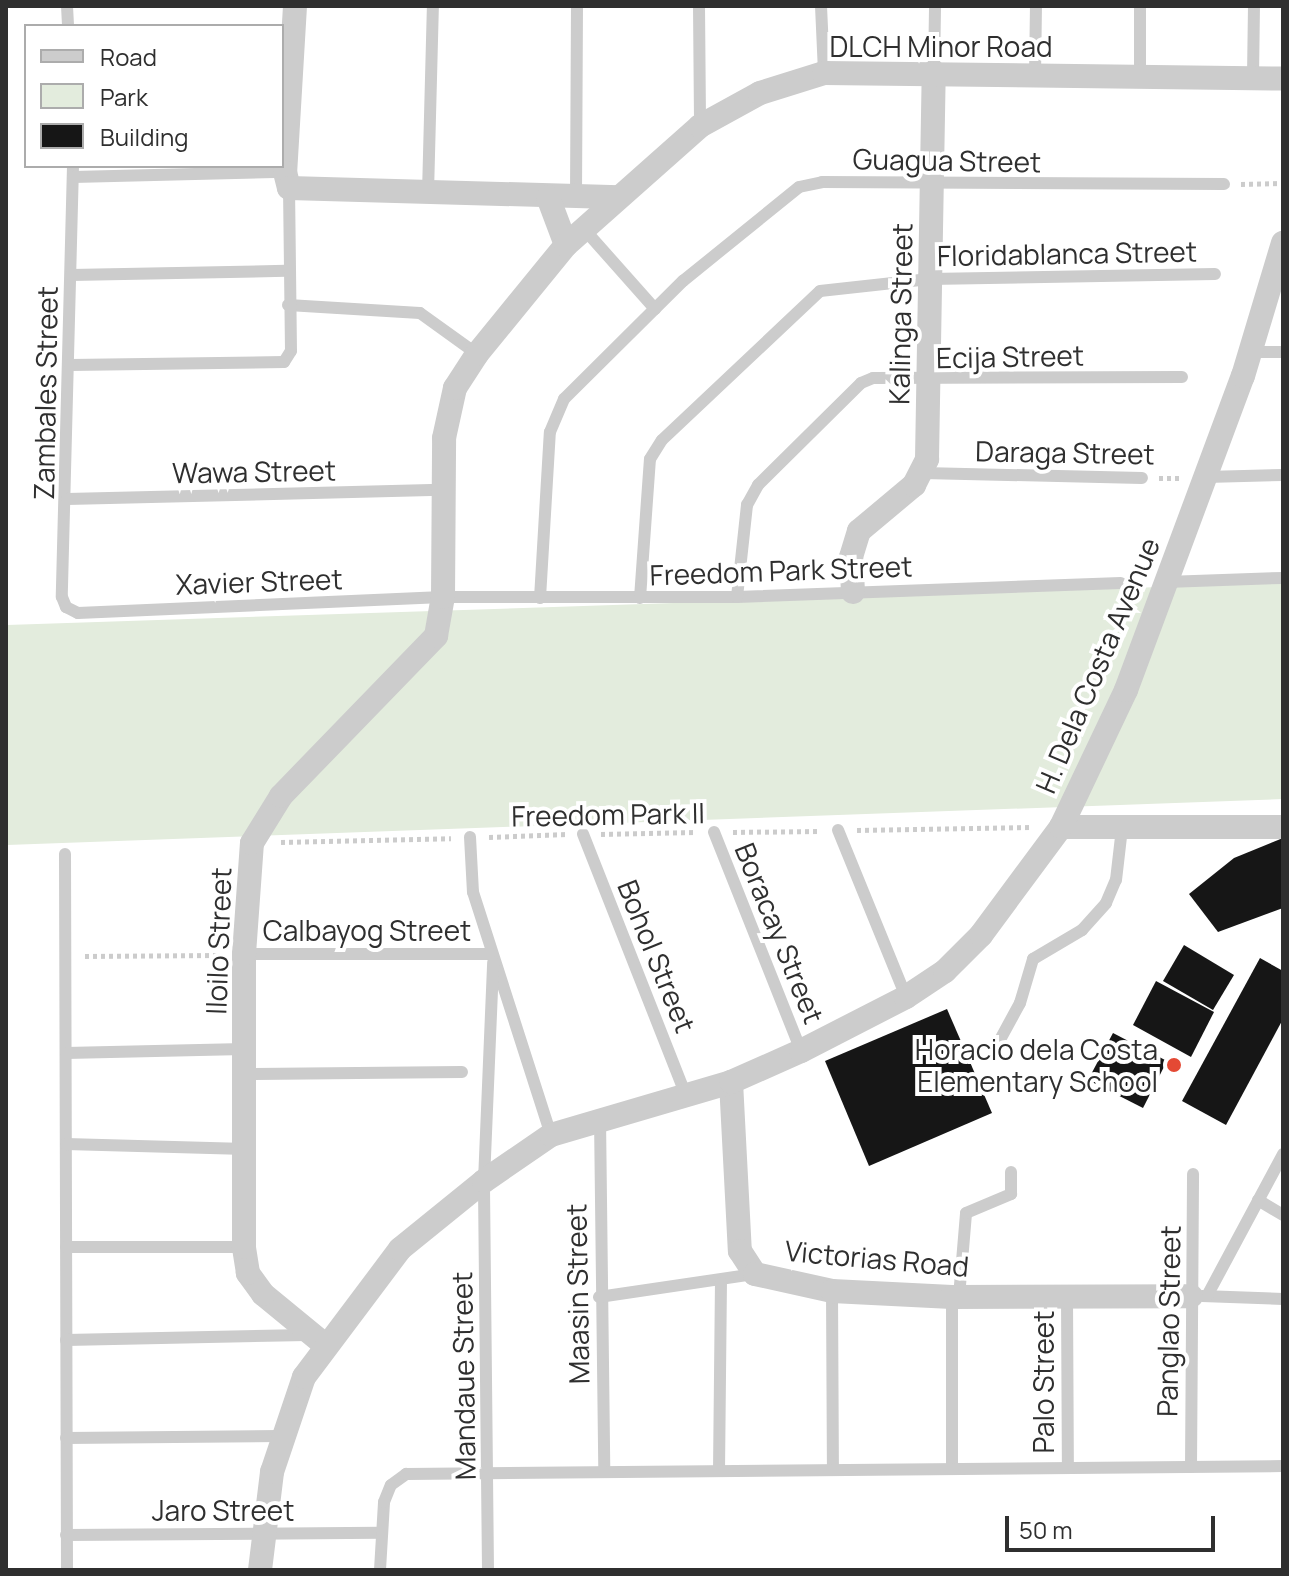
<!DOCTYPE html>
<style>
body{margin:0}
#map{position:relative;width:1289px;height:1576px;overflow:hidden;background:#fff;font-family:Manrope,sans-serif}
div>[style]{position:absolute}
.green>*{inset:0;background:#e3ecdd}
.building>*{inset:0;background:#161616}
.path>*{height:5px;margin-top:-2.5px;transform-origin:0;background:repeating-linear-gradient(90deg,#ccc 0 4px,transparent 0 8px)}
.lane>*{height:12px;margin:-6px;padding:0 6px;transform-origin:6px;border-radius:6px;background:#ccc}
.street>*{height:24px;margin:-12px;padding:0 12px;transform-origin:12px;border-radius:12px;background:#ccc}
.dots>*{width:22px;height:22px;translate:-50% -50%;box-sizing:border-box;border:4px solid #fff;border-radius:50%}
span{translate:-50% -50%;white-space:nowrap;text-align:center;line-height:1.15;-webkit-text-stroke:8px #fff;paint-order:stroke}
.street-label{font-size:28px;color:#2f2f2f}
.poi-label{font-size:28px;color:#2f2f2f}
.right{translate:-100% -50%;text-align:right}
.frame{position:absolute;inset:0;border:8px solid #2f2f2f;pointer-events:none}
.legend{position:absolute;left:24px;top:24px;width:260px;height:144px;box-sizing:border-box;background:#fff;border:2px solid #acacac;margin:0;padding:10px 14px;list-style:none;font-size:24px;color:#2f2f2f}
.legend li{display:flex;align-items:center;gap:16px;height:40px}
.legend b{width:40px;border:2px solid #acacac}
.scale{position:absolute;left:1005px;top:1516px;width:210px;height:36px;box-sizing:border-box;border:4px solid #2f2f2f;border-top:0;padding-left:10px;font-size:24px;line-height:28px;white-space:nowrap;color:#2f2f2f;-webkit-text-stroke:6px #fff;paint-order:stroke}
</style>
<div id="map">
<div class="green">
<div style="clip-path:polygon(1283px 583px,1283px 799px,7px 845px,7px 625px)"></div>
</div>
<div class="building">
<div style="clip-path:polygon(1283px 838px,1283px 908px,1218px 932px,1189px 894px,1234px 858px)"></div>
<div style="clip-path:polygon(1184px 945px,1234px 975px,1213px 1010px,1163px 981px)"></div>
<div style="clip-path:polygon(1260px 958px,1283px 971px,1283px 1019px,1226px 1125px,1182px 1101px)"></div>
<div style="clip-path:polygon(1156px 981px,1214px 1012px,1191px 1057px,1133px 1025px)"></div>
<div style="clip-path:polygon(947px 1009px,992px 1113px,869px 1166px,825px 1061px)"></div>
<div style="clip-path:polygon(1113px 1033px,1167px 1061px,1143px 1108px,1088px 1080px)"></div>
</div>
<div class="path">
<div style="left:1241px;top:184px;width:42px;rotate:-1.4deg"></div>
<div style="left:1159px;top:478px;width:22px"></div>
<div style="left:857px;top:830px;width:174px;rotate:-1deg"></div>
<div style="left:733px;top:832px;width:86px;rotate:-0.7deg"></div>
<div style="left:601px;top:834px;width:94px;rotate:-1.2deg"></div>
<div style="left:489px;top:837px;width:78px;rotate:-2.2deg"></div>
<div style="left:281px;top:842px;width:170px;rotate:-1.3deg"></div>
<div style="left:85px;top:956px;width:134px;rotate:-0.4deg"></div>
</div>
<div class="lane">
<div style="left:67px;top:6px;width:20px;rotate:87deg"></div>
<div style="left:699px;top:6px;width:120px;rotate:89.5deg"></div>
<div style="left:821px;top:6px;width:67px;rotate:87.4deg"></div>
<div style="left:1140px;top:6px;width:71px;rotate:90deg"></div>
<div style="left:934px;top:72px;width:66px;rotate:-89.1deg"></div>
<div style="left:1035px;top:76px;width:70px;rotate:-89.2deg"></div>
<div style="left:1253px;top:77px;width:71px;rotate:-89.2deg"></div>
<div style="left:73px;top:166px;width:431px;rotate:91.5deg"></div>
<div style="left:62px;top:597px;width:11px;rotate:68deg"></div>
<div style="left:66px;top:607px;width:13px;rotate:27deg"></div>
<div style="left:78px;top:613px;width:365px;rotate:-2.5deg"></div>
<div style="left:443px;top:597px;width:294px"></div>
<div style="left:737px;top:597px;width:384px;rotate:-2.1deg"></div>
<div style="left:73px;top:177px;width:212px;rotate:-1.4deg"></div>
<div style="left:428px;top:193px;width:187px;rotate:-88.5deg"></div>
<div style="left:576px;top:196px;width:190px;rotate:-89.7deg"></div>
<div style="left:584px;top:229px;width:107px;rotate:48.4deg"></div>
<div style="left:71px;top:275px;width:215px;rotate:-1.1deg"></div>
<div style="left:288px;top:305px;width:132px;rotate:3.5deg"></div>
<div style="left:420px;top:313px;width:70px;rotate:35.7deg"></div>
<div style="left:1251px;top:352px;width:32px"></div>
<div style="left:70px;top:365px;width:214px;rotate:-0.8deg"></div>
<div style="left:284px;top:362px;width:13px;rotate:-58deg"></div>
<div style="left:291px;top:351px;width:163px;rotate:-90.7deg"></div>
<div style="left:923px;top:473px;width:219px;rotate:1.3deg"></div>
<div style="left:1206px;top:477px;width:77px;rotate:-1.5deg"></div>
<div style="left:67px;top:499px;width:374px;rotate:-1.4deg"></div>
<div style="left:1166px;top:582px;width:117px;rotate:-2deg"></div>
<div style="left:737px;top:597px;width:93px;rotate:-83.8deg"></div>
<div style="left:747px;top:505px;width:23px;rotate:-61deg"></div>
<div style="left:758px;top:485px;width:145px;rotate:-44.7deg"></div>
<div style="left:861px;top:383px;width:13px;rotate:-23deg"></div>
<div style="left:873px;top:378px;width:309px;rotate:-0.2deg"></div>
<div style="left:540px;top:598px;width:166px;rotate:-86.6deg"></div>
<div style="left:550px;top:432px;width:36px;rotate:-67deg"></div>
<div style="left:564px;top:399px;width:168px;rotate:-44.8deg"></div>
<div style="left:683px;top:281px;width:149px;rotate:-39deg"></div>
<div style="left:799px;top:187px;width:24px;rotate:-12deg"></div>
<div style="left:822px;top:182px;width:402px;rotate:0.3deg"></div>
<div style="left:640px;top:598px;width:139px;rotate:-85.9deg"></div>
<div style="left:650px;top:459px;width:22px;rotate:-58deg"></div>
<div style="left:662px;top:440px;width:217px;rotate:-43.3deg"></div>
<div style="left:820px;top:291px;width:110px;rotate:-6.3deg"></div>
<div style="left:929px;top:279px;width:286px;rotate:-1deg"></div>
<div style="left:838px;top:830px;width:180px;rotate:67.8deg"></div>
<div style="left:714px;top:832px;width:236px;rotate:68.3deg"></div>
<div style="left:583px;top:834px;width:281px;rotate:68.5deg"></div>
<div style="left:470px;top:837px;width:55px;rotate:86.9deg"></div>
<div style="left:473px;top:892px;width:255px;rotate:72.2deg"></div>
<div style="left:65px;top:854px;width:716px;rotate:89.84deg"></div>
<div style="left:244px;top:954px;width:247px"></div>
<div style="left:995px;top:1049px;width:52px;rotate:-61.5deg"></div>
<div style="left:1020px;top:1003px;width:46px;rotate:-73.5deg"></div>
<div style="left:1033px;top:959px;width:57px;rotate:-30.6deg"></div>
<div style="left:1082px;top:930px;width:36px;rotate:-48deg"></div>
<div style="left:1106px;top:903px;width:25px;rotate:-67deg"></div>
<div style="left:1116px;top:880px;width:52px;rotate:-83.4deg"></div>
<div style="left:66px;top:1053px;width:178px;rotate:-1.3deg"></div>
<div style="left:246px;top:1074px;width:216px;rotate:-0.5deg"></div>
<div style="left:600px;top:1118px;width:352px;rotate:89.3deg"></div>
<div style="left:66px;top:1144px;width:180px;rotate:1.6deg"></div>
<div style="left:1258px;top:1200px;width:29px;rotate:31deg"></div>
<div style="left:66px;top:1247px;width:178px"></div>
<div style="left:832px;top:1291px;width:178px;rotate:89.7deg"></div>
<div style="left:1202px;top:1296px;width:81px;rotate:2.1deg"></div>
<div style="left:1207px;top:1296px;width:161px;rotate:-61.8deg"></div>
<div style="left:599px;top:1297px;width:158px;rotate:-8.4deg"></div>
<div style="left:952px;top:1297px;width:172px;rotate:90deg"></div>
<div style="left:959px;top:1297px;width:84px;rotate:-85.2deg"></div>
<div style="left:966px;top:1213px;width:49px;rotate:-22.9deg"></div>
<div style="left:1011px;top:1194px;width:22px;rotate:-90deg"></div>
<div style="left:1067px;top:1297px;width:171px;rotate:89.7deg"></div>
<div style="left:66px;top:1340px;width:241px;rotate:-1.2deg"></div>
<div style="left:66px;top:1438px;width:215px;rotate:-0.5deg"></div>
<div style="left:1191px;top:1467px;width:293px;rotate:-89.6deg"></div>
<div style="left:719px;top:1471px;width:188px;rotate:-89.4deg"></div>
<div style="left:66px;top:1535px;width:314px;rotate:-0.4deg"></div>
<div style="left:380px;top:1570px;width:68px;rotate:-86.6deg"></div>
<div style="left:384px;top:1502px;width:18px;rotate:-68deg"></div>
<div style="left:391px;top:1485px;width:19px;rotate:-36deg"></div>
<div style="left:406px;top:1474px;width:877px;rotate:-0.52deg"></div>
<div style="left:488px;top:1570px;width:389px;rotate:-90.6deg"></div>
<div style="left:484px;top:1181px;width:219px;rotate:-87.6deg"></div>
</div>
<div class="street">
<div style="left:295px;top:6px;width:166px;rotate:93.4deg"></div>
<div style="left:285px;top:172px;width:16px;rotate:76deg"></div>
<div style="left:289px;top:188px;width:330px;rotate:1.6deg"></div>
<div style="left:548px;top:197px;width:51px;rotate:69.4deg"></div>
<div style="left:853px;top:592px;width:35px;rotate:-93deg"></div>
<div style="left:851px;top:557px;width:27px;rotate:-73deg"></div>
<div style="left:859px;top:531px;width:72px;rotate:-39.9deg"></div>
<div style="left:914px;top:485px;width:29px;rotate:-63deg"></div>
<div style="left:927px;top:459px;width:387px;rotate:-89deg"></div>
<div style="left:1061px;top:827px;width:222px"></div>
<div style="left:731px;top:1082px;width:169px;rotate:87deg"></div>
<div style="left:740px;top:1251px;width:27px;rotate:57deg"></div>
<div style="left:755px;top:1274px;width:79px;rotate:12.4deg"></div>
<div style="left:832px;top:1291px;width:120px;rotate:2.9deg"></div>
<div style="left:952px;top:1297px;width:239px;rotate:-0.2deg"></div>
<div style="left:325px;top:1345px;width:80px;rotate:-140.6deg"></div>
<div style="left:263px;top:1294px;width:26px;rotate:-126deg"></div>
<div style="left:248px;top:1273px;width:26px;rotate:-99deg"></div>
<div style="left:244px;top:1247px;width:293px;rotate:-90deg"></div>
<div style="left:244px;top:954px;width:111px;rotate:-85.9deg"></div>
<div style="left:252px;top:843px;width:55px;rotate:-58.3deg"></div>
<div style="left:281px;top:796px;width:223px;rotate:-45.9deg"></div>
<div style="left:436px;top:636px;width:40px;rotate:-80deg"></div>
<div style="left:443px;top:597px;width:159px;rotate:-89.6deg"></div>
<div style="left:444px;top:438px;width:51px;rotate:-77.6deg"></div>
<div style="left:455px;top:388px;width:40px;rotate:-57.1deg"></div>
<div style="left:477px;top:354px;width:141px;rotate:-50.8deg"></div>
<div style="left:566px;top:245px;width:179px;rotate:-41.6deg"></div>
<div style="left:700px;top:126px;width:68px;rotate:-28.8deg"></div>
<div style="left:760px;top:93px;width:67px;rotate:-17.4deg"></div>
<div style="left:824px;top:73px;width:459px;rotate:0.7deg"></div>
<div style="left:260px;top:1570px;width:99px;rotate:-83deg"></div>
<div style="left:272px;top:1472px;width:100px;rotate:-71.4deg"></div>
<div style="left:304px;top:1377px;width:160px;rotate:-53.1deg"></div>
<div style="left:400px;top:1249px;width:108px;rotate:-39deg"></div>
<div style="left:484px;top:1181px;width:81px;rotate:-34.5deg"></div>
<div style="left:551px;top:1135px;width:188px;rotate:-16.4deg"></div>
<div style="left:731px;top:1082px;width:77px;rotate:-23.9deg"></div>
<div style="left:801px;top:1051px;width:118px;rotate:-27.2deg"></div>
<div style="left:906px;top:997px;width:47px;rotate:-33.7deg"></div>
<div style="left:945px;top:971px;width:51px;rotate:-45deg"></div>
<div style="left:981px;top:935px;width:134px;rotate:-53.5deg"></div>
<div style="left:1061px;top:827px;width:152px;rotate:-64.6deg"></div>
<div style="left:1126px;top:690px;width:335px;rotate:-69.6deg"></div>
<div style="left:1243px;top:376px;width:139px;rotate:-73.3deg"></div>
</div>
<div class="dots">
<div style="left:1174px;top:1065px;background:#e44934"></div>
</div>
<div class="street-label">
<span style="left:941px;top:46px">DLCH Minor Road</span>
<span style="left:947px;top:160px;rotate:1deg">Guagua Street</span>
<span style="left:1067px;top:253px;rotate:-1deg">Floridablanca Street</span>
<span style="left:900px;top:314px;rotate:-89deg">Kalinga Street</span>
<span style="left:1010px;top:356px;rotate:-1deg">Ecija Street</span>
<span style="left:45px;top:393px;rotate:-89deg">Zambales Street</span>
<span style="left:1065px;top:452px;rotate:1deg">Daraga Street</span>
<span style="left:254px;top:471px;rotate:-1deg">Wawa Street</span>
<span style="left:781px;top:570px;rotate:-2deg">Freedom Park Street</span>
<span style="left:259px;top:581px;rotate:-2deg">Xavier Street</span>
<span style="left:1097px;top:665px;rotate:-67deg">H. Dela Costa Avenue</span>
<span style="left:608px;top:814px;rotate:-1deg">Freedom Park II</span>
<span style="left:367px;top:930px">Calbayog Street</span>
<span style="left:780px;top:933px;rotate:68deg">Boracay Street</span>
<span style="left:218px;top:941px;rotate:-88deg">Iloilo Street</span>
<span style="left:657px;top:956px;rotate:68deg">Bohol Street</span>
<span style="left:877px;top:1258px;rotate:5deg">Victorias Road</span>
<span style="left:577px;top:1294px;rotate:-91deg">Maasin Street</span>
<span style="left:1168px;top:1321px;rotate:-89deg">Panglao Street</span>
<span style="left:463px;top:1376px;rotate:-91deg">Mandaue Street</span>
<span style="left:1043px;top:1382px;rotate:-90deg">Palo Street</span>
<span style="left:223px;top:1510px">Jaro Street</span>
</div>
<div class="poi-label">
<span class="right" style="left:1158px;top:1065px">Horacio dela Costa<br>Elementary School</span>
</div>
<div class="frame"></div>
<ul class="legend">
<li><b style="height:10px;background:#ccc"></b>Road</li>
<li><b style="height:22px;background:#e3ecdd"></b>Park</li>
<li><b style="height:22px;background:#161616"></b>Building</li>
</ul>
<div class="scale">50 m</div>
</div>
